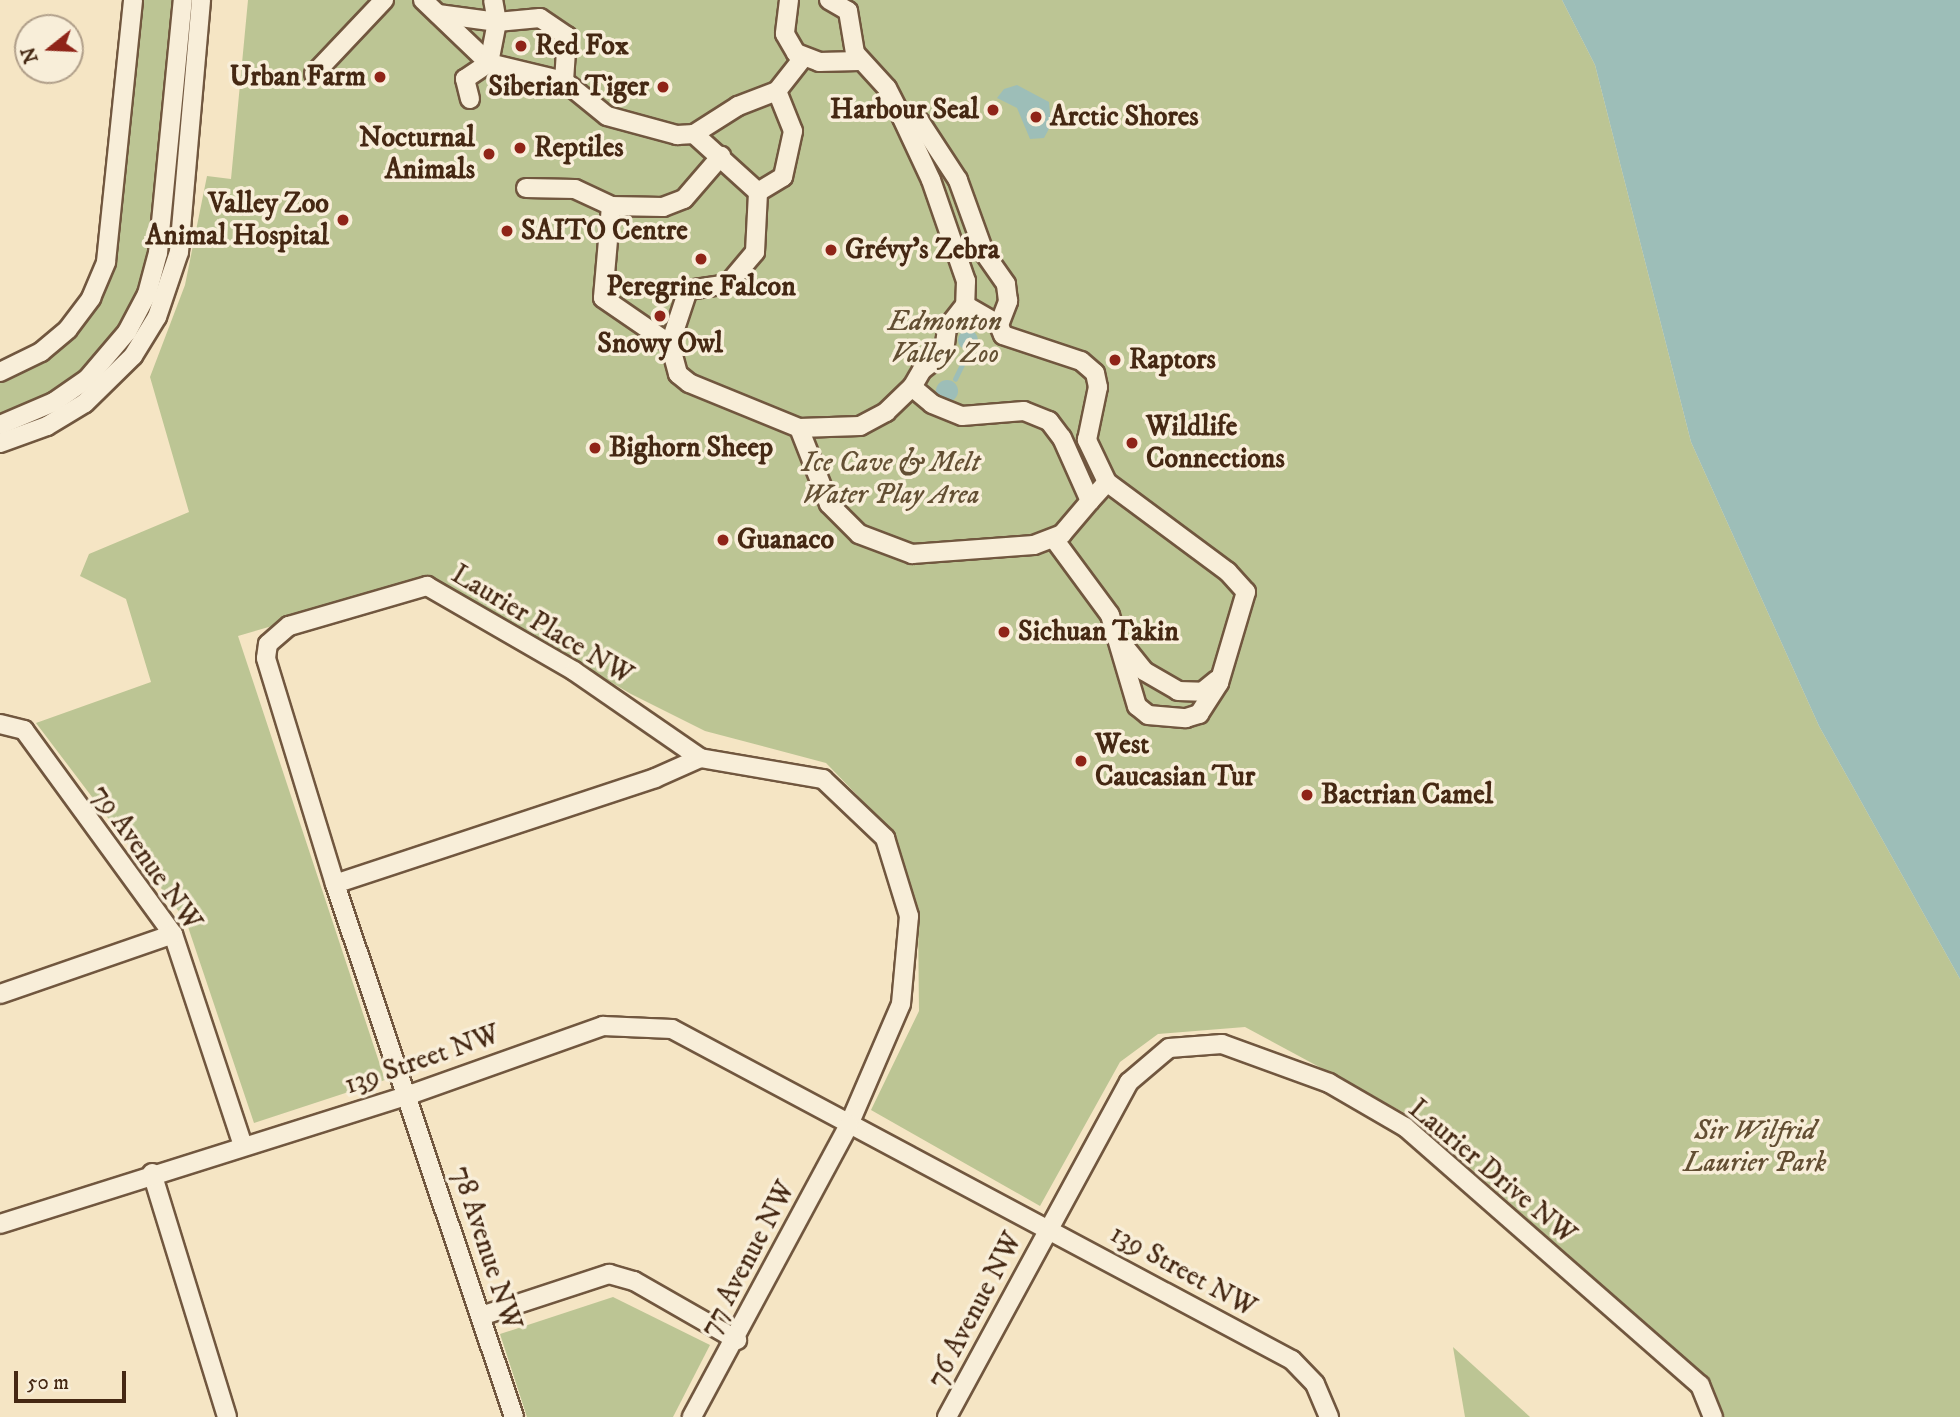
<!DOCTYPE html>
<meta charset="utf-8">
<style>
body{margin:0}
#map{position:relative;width:1960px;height:1417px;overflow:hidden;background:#f5e5c4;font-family:"IM FELL DW Pica",serif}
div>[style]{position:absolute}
.green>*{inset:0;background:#bcc594}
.water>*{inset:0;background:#9dbeb8}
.round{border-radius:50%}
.stream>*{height:4.5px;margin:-2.25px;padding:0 2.25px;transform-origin:2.25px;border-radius:2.25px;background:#9dbeb8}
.roads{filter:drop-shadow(2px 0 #71573f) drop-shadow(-2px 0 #71573f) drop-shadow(0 2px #71573f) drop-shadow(0 -2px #71573f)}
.minor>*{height:18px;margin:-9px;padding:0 9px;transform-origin:9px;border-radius:9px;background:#f8eed9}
.dots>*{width:19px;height:19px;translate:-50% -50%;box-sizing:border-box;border:4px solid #f8eed9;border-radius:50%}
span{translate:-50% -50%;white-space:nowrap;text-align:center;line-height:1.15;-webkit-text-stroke:7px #f8eed9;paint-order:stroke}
.poi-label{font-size:28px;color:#452813;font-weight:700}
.left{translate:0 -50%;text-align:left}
.right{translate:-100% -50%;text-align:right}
.park-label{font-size:28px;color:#634f33;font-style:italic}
.street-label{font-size:28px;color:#452813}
.north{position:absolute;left:14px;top:14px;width:70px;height:70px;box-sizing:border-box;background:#f8eed9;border:2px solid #b09f8a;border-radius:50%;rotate:252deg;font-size:19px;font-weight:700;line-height:28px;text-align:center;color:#452813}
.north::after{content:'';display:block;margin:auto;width:24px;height:32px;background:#8f2418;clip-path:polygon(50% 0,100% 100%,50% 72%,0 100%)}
.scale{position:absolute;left:14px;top:1371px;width:112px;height:32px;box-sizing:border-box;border:4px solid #452813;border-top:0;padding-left:9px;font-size:21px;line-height:24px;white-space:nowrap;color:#452813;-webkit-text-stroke:5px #f8eed9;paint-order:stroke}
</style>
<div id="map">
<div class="green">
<div style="clip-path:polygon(140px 0,175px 0,151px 248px,136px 299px,96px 359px,72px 380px,50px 396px,0 417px,0 382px,43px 361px,67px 342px,91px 312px,109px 279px,117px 239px)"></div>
<div style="clip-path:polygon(248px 0,1562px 0,1595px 65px,1691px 442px,1819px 726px,1960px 979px,1960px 1417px,1724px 1417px,1703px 1374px,1414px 1118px,1245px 1027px,1158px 1034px,1120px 1062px,1040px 1206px,871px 1110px,919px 1011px,918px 914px,893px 832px,826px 763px,705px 731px,631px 694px,435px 579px,238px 636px,385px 1080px,254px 1123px,186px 921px,36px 723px,151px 682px,126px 599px,80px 576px,89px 554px,189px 512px,150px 377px,185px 285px,207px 176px,231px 179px)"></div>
<div style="clip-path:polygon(613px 1297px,710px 1345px,673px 1417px,527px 1417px,500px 1334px)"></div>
<div style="clip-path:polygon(1453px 1347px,1530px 1417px,1465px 1417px)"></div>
</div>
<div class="water">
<div style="clip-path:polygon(1562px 0,1960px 0,1960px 979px,1819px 726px,1691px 442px,1595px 65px)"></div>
<div style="clip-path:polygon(1017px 85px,1049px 102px,1051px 125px,1044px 138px,1030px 139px,1017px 108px,997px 98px,1004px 89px)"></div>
<div class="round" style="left:958px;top:330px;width:20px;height:20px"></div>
<div class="round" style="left:936px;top:380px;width:22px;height:22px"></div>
</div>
<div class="stream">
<div style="left:955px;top:379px;width:32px;rotate:-64deg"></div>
</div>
<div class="roads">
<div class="minor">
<div style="left:423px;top:0;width:91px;rotate:43.7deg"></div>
<div style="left:489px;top:63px;width:77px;rotate:13.5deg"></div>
<div style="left:789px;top:0;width:34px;rotate:97deg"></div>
<div style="left:785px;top:34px;width:22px;rotate:60deg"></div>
<div style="left:796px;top:53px;width:25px;rotate:21deg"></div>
<div style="left:819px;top:62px;width:40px;rotate:-1.4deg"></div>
<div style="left:829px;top:0;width:22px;rotate:30deg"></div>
<div style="left:848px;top:11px;width:43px;rotate:80.5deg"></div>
<div style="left:855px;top:53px;width:47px;rotate:47.6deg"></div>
<div style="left:887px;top:88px;width:34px;rotate:63deg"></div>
<div style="left:902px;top:118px;width:68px;rotate:64.9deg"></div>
<div style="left:931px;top:180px;width:107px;rotate:70.9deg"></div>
<div style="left:966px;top:281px;width:24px;rotate:92deg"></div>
<div style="left:965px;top:305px;width:29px;rotate:128deg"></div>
<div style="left:947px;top:328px;width:25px;rotate:97deg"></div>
<div style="left:944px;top:353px;width:28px;rotate:142deg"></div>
<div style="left:922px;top:370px;width:20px;rotate:120deg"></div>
<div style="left:912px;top:387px;width:26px;rotate:40deg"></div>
<div style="left:932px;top:404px;width:32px;rotate:22deg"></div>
<div style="left:962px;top:416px;width:62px;rotate:-4.6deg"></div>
<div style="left:1024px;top:411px;width:27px;rotate:22deg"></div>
<div style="left:1049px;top:421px;width:21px;rotate:53deg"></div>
<div style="left:1062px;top:438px;width:69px;rotate:66deg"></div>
<div style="left:1090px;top:501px;width:25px;rotate:-48deg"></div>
<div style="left:1107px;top:482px;width:47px;rotate:-115.5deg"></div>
<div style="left:1087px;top:440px;width:54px;rotate:-78.3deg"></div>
<div style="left:1098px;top:387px;width:14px;rotate:-102deg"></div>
<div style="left:1095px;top:373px;width:18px;rotate:-139deg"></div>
<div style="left:1081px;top:361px;width:82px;rotate:-161.6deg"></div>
<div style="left:1003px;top:335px;width:11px;rotate:-112deg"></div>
<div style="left:999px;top:325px;width:26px;rotate:-69deg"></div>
<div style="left:1008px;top:301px;width:17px;rotate:-97deg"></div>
<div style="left:1006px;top:284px;width:39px;rotate:-125deg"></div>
<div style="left:984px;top:252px;width:77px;rotate:-109.9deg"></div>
<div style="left:958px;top:180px;width:69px;rotate:-123.2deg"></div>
<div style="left:920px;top:122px;width:18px;rotate:-167deg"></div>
<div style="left:438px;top:14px;width:60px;rotate:7.7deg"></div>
<div style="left:497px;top:22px;width:43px;rotate:-5.3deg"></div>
<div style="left:540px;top:18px;width:32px;rotate:34deg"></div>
<div style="left:567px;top:36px;width:45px;rotate:93.8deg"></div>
<div style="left:564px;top:81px;width:55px;rotate:39.1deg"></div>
<div style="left:607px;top:116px;width:73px;rotate:15.2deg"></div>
<div style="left:677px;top:135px;width:17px;rotate:-3deg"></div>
<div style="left:694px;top:134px;width:52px;rotate:-32.5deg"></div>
<div style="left:738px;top:106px;width:42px;rotate:-21deg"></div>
<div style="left:314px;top:74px;width:102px;rotate:-46.6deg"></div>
<div style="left:470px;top:99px;width:21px;rotate:-104deg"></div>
<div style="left:465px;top:79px;width:29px;rotate:-34deg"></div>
<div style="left:489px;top:63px;width:42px;rotate:-79deg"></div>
<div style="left:497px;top:22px;width:22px;rotate:-100deg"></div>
<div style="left:694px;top:134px;width:86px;rotate:42.2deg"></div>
<div style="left:526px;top:188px;width:49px;rotate:1.2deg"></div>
<div style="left:575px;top:189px;width:40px;rotate:25deg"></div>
<div style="left:611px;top:206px;width:52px;rotate:1.1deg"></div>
<div style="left:663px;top:207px;width:22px;rotate:-21deg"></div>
<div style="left:684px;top:199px;width:57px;rotate:-49.3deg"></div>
<div style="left:611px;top:206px;width:92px;rotate:95deg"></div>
<div style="left:603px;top:298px;width:81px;rotate:34.5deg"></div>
<div style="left:670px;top:344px;width:31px;rotate:75deg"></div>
<div style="left:678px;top:374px;width:14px;rotate:39deg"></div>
<div style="left:689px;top:383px;width:119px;rotate:22.2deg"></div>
<div style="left:799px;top:428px;width:82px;rotate:68.5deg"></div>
<div style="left:829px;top:504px;width:42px;rotate:45deg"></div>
<div style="left:859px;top:534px;width:57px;rotate:20.7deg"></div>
<div style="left:912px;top:554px;width:122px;rotate:-4.2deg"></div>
<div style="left:1034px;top:545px;width:30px;rotate:-21deg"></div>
<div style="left:1062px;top:534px;width:43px;rotate:-49.7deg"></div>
<div style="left:965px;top:305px;width:39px;rotate:30deg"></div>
<div style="left:670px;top:344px;width:57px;rotate:-71.6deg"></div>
<div style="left:688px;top:290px;width:40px;rotate:-8.5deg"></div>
<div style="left:728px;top:284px;width:42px;rotate:-49.8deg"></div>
<div style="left:755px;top:252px;width:60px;rotate:-87.1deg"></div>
<div style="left:758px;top:192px;width:29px;rotate:-31deg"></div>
<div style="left:783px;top:177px;width:47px;rotate:-77.7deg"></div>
<div style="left:793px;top:131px;width:43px;rotate:-111.8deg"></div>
<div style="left:777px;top:91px;width:42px;rotate:-51.8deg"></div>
<div style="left:0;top:372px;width:46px;rotate:-26deg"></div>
<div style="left:41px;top:352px;width:35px;rotate:-40deg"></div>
<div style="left:68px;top:329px;width:39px;rotate:-53deg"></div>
<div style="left:91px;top:298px;width:39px;rotate:-67deg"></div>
<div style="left:106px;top:262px;width:263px;rotate:-84.1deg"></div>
<div style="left:0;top:425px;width:59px;rotate:-23.1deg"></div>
<div style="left:54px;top:402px;width:40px;rotate:-34.9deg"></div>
<div style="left:87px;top:379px;width:62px;rotate:-49.6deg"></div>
<div style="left:127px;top:332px;width:43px;rotate:-62.2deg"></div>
<div style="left:147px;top:294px;width:42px;rotate:-75deg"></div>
<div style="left:158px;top:253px;width:254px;rotate:-84.4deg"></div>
<div style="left:799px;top:428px;width:61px;rotate:-1.9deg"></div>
<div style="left:860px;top:426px;width:30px;rotate:-28deg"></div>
<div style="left:886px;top:412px;width:36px;rotate:-44deg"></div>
<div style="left:0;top:443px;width:50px;rotate:-19.9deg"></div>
<div style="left:47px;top:426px;width:44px;rotate:-31.2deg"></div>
<div style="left:85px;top:403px;width:67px;rotate:-44.4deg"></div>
<div style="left:133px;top:356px;width:46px;rotate:-58.4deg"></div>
<div style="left:157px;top:317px;width:69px;rotate:-71.3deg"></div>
<div style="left:179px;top:252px;width:253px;rotate:-85deg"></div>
<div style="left:1054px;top:539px;width:94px;rotate:53.6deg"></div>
<div style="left:1110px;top:615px;width:95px;rotate:73.5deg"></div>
<div style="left:1137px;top:706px;width:14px;rotate:39deg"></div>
<div style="left:1148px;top:715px;width:38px;rotate:5deg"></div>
<div style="left:1186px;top:718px;width:14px;rotate:-17deg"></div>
<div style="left:1199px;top:714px;width:37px;rotate:-57deg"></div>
<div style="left:1219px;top:683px;width:95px;rotate:-73.5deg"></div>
<div style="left:1246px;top:592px;width:27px;rotate:-132deg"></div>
<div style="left:1228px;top:572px;width:151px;rotate:-143.4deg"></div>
<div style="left:1124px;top:646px;width:32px;rotate:51deg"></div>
<div style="left:1144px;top:671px;width:39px;rotate:30deg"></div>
<div style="left:1178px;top:691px;width:24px;rotate:2deg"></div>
<div style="left:1202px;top:692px;width:19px;rotate:-39deg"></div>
<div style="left:0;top:724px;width:25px;rotate:14deg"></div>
<div style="left:24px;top:730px;width:253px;rotate:53.9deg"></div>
<div style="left:173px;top:934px;width:223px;rotate:71.7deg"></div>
<div style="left:335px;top:884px;width:337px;rotate:-18.3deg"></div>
<div style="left:655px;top:778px;width:49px;rotate:-24deg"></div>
<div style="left:0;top:994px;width:183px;rotate:-19.1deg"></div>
<div style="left:152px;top:1173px;width:255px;rotate:72.9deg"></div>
<div style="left:0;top:1224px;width:429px;rotate:-17.5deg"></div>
<div style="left:409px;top:1095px;width:206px;rotate:-19.6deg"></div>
<div style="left:603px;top:1026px;width:69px;rotate:2.5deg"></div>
<div style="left:672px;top:1029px;width:703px;rotate:28.1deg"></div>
<div style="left:1292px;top:1360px;width:33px;rotate:46deg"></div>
<div style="left:1315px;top:1384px;width:36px;rotate:67deg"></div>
<div style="left:481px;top:1316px;width:135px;rotate:-18.2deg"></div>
<div style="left:609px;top:1274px;width:26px;rotate:16deg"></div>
<div style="left:634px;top:1281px;width:119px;rotate:29.8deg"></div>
<div style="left:514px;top:1417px;width:562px;rotate:-108.56deg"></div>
<div style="left:335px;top:884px;width:236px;rotate:-107deg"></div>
<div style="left:266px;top:658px;width:14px;rotate:-82deg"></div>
<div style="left:268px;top:644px;width:28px;rotate:-41deg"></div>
<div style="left:289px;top:626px;width:144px;rotate:-16.2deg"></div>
<div style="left:427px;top:586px;width:170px;rotate:30deg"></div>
<div style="left:574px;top:671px;width:153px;rotate:34.6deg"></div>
<div style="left:700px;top:758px;width:125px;rotate:9.7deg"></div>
<div style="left:823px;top:779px;width:86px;rotate:43.6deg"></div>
<div style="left:885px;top:838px;width:82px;rotate:72.9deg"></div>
<div style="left:909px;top:916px;width:88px;rotate:95.2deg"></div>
<div style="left:901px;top:1004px;width:132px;rotate:113.3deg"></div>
<div style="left:849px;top:1125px;width:332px;rotate:118.3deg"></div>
<div style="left:947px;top:1417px;width:381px;rotate:-61.5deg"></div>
<div style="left:1129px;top:1082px;width:52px;rotate:-40.4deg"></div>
<div style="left:1169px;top:1048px;width:53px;rotate:-4.3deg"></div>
<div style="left:1222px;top:1044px;width:114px;rotate:20deg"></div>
<div style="left:1329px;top:1083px;width:88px;rotate:30.1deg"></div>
<div style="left:1405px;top:1127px;width:392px;rotate:41.2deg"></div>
<div style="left:1700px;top:1385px;width:35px;rotate:68deg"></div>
</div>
</div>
<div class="dots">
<div style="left:521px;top:46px;background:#8f2418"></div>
<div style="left:380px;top:77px;background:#8f2418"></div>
<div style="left:663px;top:87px;background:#8f2418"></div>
<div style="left:993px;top:110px;background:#8f2418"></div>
<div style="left:1036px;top:117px;background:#8f2418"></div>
<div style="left:520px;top:148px;background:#8f2418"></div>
<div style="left:489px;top:154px;background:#8f2418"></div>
<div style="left:343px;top:220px;background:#8f2418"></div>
<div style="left:507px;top:231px;background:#8f2418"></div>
<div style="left:831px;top:250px;background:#8f2418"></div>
<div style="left:701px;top:259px;background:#8f2418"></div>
<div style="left:660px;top:316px;background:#8f2418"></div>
<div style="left:1115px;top:360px;background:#8f2418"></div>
<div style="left:1132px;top:443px;background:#8f2418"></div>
<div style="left:595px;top:448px;background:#8f2418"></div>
<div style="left:723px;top:540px;background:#8f2418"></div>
<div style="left:1004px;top:632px;background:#8f2418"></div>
<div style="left:1081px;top:761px;background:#8f2418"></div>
<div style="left:1307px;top:795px;background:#8f2418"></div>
</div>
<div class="poi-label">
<span class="left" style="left:535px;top:46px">Red Fox</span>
<span class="right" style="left:366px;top:77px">Urban Farm</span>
<span class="right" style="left:649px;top:87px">Siberian Tiger</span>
<span class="right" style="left:979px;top:110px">Harbour Seal</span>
<span class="left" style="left:1050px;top:117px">Arctic Shores</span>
<span class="right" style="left:475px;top:154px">Nocturnal<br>Animals</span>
<span class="left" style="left:534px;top:148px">Reptiles</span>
<span class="right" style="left:329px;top:220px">Valley Zoo<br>Animal Hospital</span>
<span class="left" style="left:521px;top:231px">SAITO Centre</span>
<span class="left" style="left:845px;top:250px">Grévy's Zebra</span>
<span style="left:701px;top:287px">Peregrine Falcon</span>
<span style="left:660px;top:344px">Snowy Owl</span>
<span class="left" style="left:1129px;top:360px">Raptors</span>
<span class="left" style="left:1146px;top:443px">Wildlife<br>Connections</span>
<span class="left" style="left:609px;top:448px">Bighorn Sheep</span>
<span class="left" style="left:737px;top:540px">Guanaco</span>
<span class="left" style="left:1018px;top:632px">Sichuan Takin</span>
<span class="left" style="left:1095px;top:761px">West<br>Caucasian Tur</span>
<span class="left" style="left:1321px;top:795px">Bactrian Camel</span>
</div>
<div class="park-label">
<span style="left:945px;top:338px">Edmonton<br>Valley Zoo</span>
<span style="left:891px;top:479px">Ice Cave &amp; Melt<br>Water Play Area</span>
<span style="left:1755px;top:1147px">Sir Wilfrid<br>Laurier Park</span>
</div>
<div class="street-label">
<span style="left:542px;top:625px;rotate:31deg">Laurier Place NW</span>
<span style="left:146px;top:858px;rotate:55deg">79 Avenue NW</span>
<span style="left:422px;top:1060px;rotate:-19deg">139 Street NW</span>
<span style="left:1492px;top:1172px;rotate:40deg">Laurier Drive NW</span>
<span style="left:486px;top:1248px;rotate:72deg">78 Avenue NW</span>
<span style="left:748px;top:1259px;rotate:-62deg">77 Avenue NW</span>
<span style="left:1183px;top:1271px;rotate:29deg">139 Street NW</span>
<span style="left:975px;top:1310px;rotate:-62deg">76 Avenue NW</span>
</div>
<div class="north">N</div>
<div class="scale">50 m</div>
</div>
